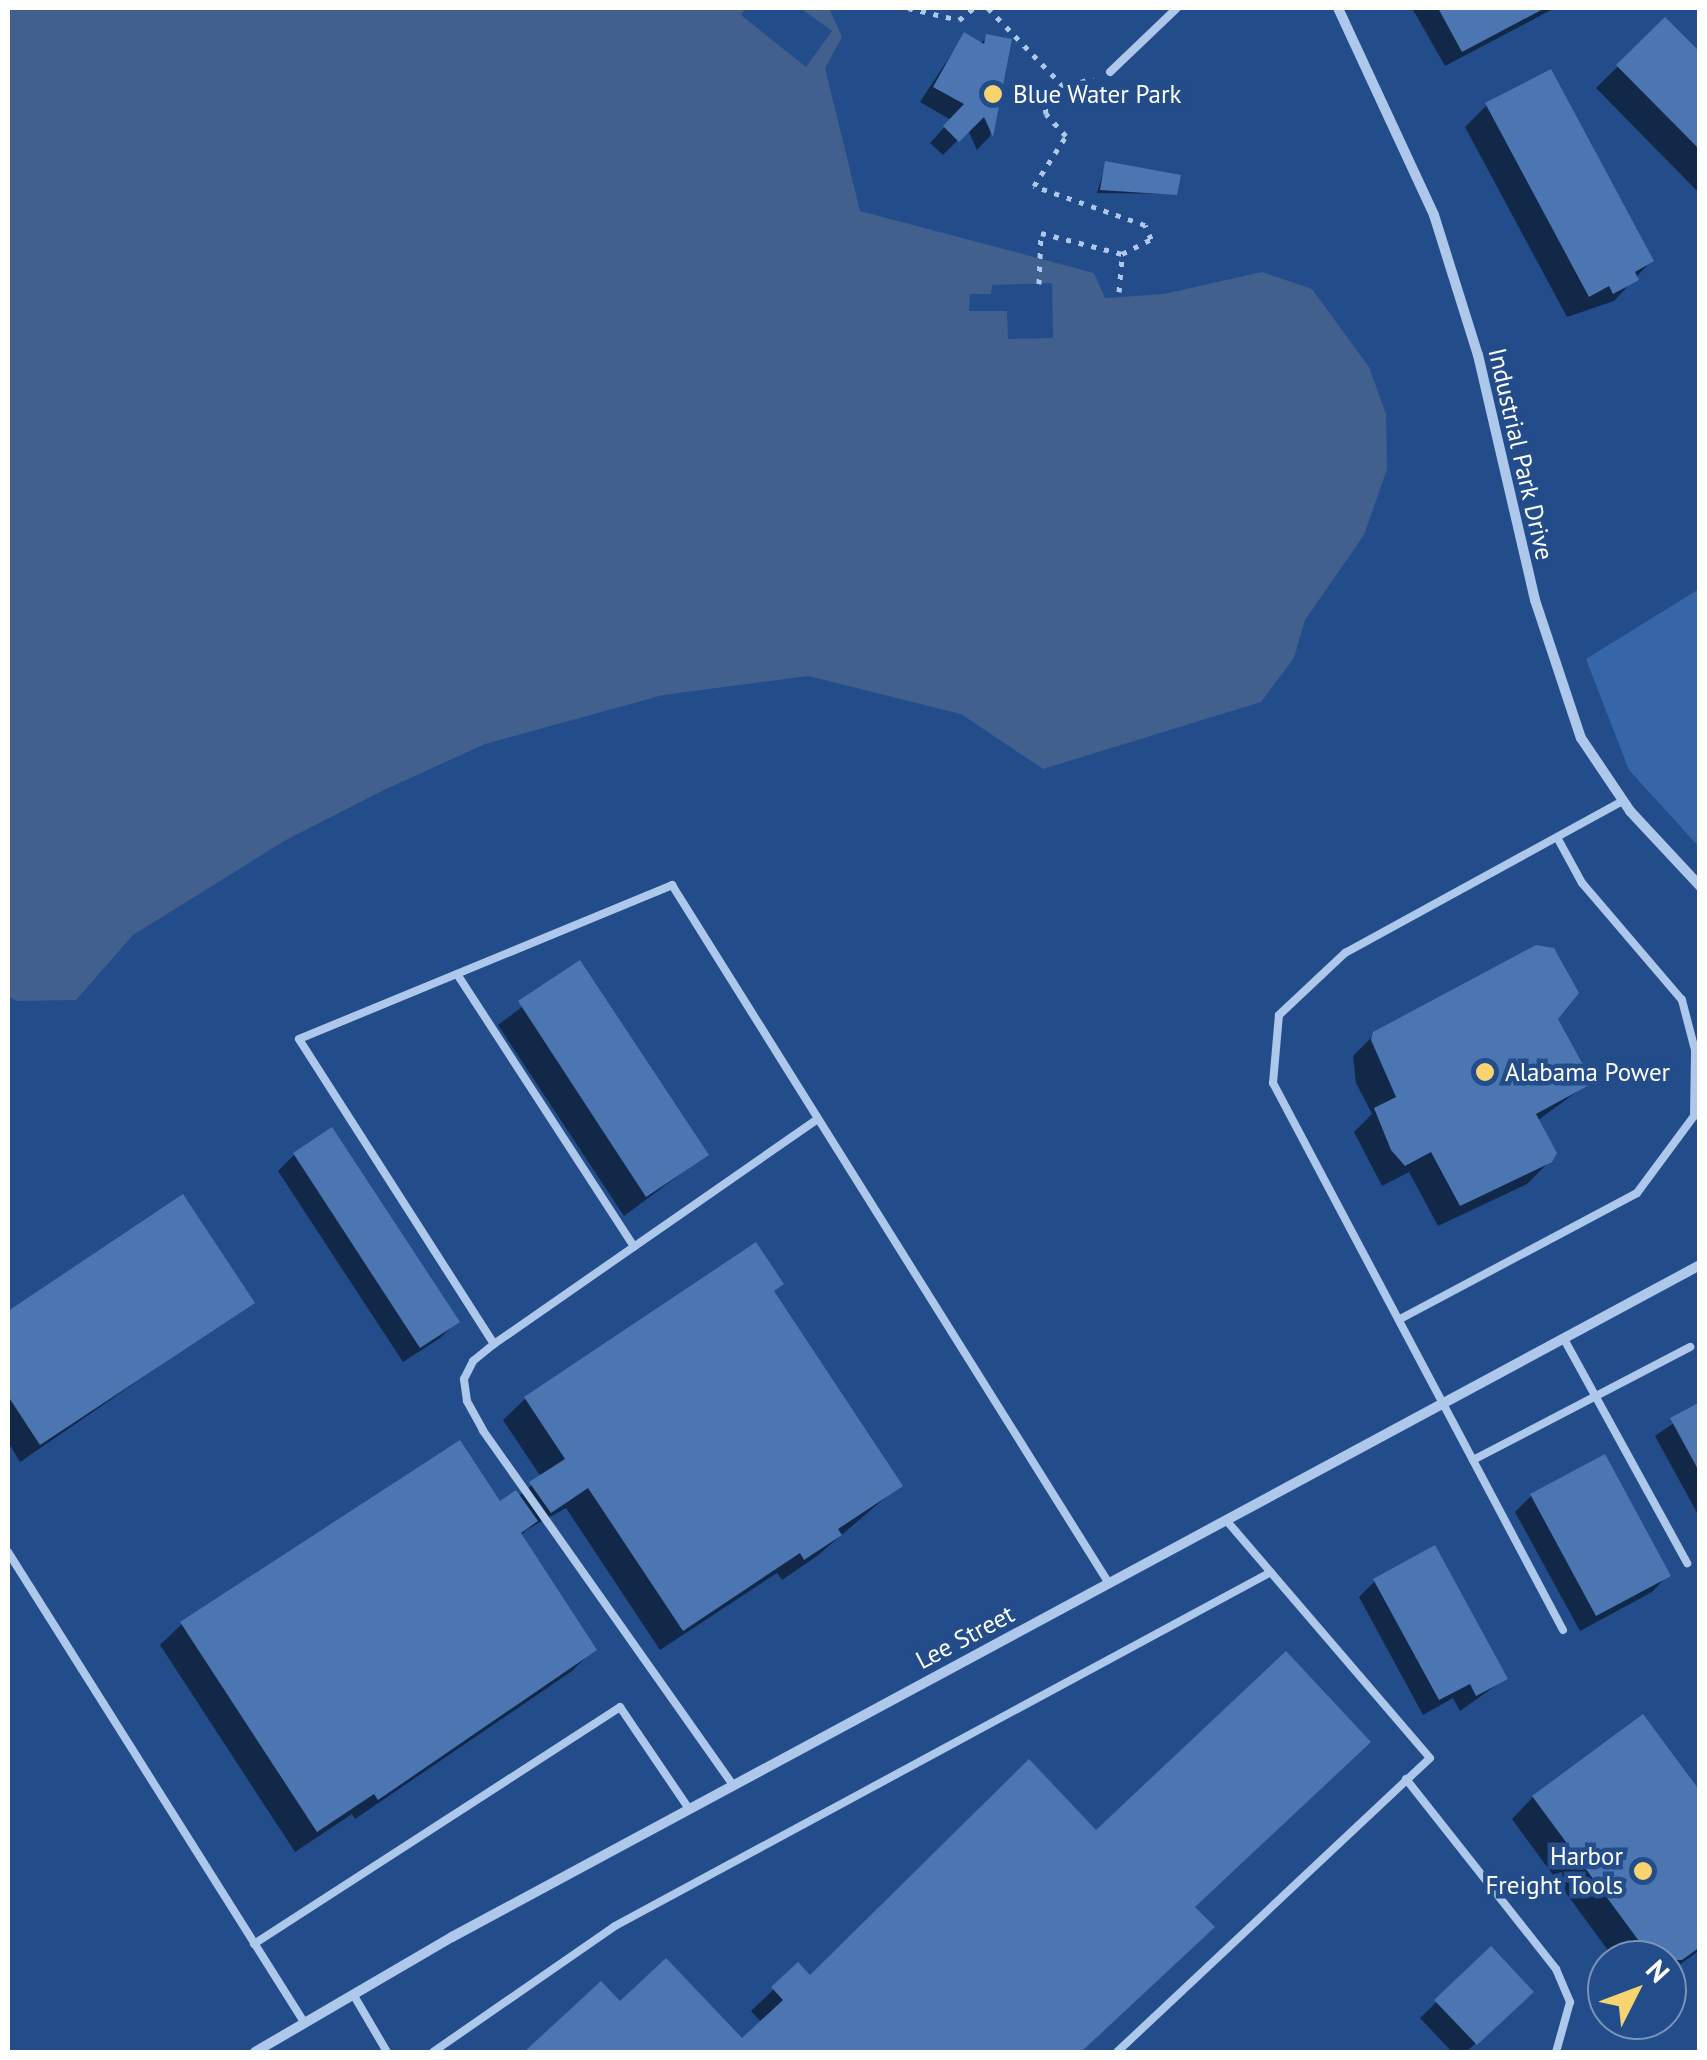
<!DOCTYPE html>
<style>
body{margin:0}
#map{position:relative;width:1707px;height:2060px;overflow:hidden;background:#224c8a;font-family:"PT Sans",sans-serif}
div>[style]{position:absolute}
.green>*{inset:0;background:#3666a7}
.water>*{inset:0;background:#41608d}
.pier>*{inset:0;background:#224c8a}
.shadow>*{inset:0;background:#0007}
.building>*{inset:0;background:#4b76b2}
.path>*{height:5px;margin-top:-2.5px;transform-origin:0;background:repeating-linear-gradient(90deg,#aec8eb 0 5px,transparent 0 13px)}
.lane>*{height:8px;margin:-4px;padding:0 4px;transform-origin:4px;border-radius:4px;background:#aec8eb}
.street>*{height:10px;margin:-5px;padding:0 5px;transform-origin:5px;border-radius:5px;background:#aec8eb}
.dots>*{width:28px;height:28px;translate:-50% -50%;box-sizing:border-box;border:5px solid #224c8a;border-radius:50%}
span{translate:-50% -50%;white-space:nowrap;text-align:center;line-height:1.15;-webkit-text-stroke:9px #224c8a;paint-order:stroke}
.poi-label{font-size:25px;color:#fff}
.left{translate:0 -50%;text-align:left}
.right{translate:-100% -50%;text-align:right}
.street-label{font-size:25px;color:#fff}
.frame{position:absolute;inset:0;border:10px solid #fff;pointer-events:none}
.north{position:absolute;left:1587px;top:1940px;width:100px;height:100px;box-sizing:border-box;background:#224c8a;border:2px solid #7a94b9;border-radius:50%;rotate:48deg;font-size:28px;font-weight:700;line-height:40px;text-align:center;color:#fff}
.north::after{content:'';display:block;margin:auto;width:35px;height:45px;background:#f7d470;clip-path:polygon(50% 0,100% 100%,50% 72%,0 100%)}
</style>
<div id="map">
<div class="green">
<div style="clip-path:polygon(1699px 589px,1699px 847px,1629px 770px,1586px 659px)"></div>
</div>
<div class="water">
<div style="clip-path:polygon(8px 8px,829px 8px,842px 37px,825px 68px,860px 211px,1094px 273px,1105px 298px,1164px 294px,1262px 272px,1312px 289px,1369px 367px,1386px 414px,1387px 469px,1364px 535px,1305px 620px,1294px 658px,1261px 702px,1043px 769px,961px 714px,809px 676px,663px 695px,485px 744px,384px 790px,286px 840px,133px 935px,76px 1000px,17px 1001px,8px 996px)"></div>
</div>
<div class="pier">
<div style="clip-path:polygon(746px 8px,800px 8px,832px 31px,806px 67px,741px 15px)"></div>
<div style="clip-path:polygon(1052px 283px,1053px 338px,1008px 339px,1007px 311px,969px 311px,970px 294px,991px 294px,992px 285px)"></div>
</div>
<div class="shadow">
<div style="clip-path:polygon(1412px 8px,1555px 8px,1445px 66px)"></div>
<div style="clip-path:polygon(1665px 20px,1700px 55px,1700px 194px,1596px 88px)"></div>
<div style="clip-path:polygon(964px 35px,980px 44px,987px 37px,1009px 41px,990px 136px,977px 150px,968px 130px,943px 155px,930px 143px,951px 120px,920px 102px)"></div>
<div style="clip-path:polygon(1487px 105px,1651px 261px,1614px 301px,1567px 317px,1465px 127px)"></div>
<div style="clip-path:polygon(1106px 163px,1175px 194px,1097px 193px)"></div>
<div style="clip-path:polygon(579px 964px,706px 1155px,624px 1216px,498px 1025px)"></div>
<div style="clip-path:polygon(1555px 1018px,1590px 1082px,1537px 1121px,1550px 1161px,1527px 1184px,1438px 1226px,1409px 1172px,1382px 1186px,1354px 1132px,1372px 1114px,1356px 1083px,1353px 1056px,1375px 1034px)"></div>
<div style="clip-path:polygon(294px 1155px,457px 1322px,440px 1338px,403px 1362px,278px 1171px)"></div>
<div style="clip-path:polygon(182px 1198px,251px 1303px,20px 1462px,8px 1442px,8px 1314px)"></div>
<div style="clip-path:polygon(781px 1284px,772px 1293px,900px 1485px,817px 1556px,782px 1580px,777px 1573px,660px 1650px,566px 1508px,526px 1530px,520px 1536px,594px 1649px,572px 1671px,355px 1819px,352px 1814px,295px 1852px,160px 1645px,182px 1624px,518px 1497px,541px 1477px,503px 1420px,525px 1399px)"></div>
<div style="clip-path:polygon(1700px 1405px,1700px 1518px,1655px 1436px)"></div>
<div style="clip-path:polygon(1531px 1496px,1668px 1575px,1652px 1592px,1580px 1631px,1515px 1512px)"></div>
<div style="clip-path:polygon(1375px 1581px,1505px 1679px,1460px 1711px,1453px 1698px,1423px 1715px,1359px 1597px)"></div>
<div style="clip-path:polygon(1700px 1795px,1700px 1950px,1667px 1974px,1667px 1960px,1615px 1960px,1512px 1819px,1533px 1797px)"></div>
<div style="clip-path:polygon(1095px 1833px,1193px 1908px,1190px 1948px,1079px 2052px,527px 2052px,600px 1984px,620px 2005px,742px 2042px,762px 2023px,751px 2011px,798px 1966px,810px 1978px)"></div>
<div style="clip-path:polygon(1491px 1950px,1514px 2008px,1466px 2052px,1452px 2052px,1420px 2018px)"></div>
</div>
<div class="building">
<div style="clip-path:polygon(1438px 8px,1545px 8px,1462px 52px)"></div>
<div style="clip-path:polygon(1665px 17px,1700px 52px,1700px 150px,1616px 65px)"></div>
<div style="clip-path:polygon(964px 32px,984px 44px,986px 34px,1012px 39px,993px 137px,984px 117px,959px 142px,943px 126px,964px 104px,933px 87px)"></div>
<div style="clip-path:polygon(1551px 69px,1654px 261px,1635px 272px,1639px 280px,1613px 294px,1609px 286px,1589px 297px,1485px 103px)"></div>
<div style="clip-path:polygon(1105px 161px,1181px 175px,1177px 195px,1100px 190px)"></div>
<div style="clip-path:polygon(1536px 945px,1554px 948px,1579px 993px,1558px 1019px,1593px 1083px,1536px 1114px,1557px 1153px,1552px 1162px,1460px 1206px,1431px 1152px,1405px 1166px,1391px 1150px,1374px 1108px,1396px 1097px,1371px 1040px,1373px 1032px)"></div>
<div style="clip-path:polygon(580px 960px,709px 1155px,646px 1197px,518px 1001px)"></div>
<div style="clip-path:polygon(332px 1127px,460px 1322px,420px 1348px,293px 1153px)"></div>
<div style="clip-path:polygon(183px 1194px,255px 1303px,40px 1445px,8px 1396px,8px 1311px)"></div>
<div style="clip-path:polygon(756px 1242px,784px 1284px,774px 1291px,903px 1486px,838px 1529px,842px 1535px,804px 1560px,800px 1553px,683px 1631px,588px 1488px,551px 1513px,529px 1482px,565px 1459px,524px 1397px)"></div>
<div style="clip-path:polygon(1700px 1402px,1700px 1473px,1670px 1418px)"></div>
<div style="clip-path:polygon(460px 1440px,500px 1501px,516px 1490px,538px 1521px,521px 1533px,597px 1650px,378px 1800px,374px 1794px,317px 1832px,180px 1622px)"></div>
<div style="clip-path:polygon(1605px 1454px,1671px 1576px,1596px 1616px,1530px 1494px)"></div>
<div style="clip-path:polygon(1435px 1545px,1508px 1679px,1476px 1696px,1470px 1684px,1439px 1700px,1373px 1579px)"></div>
<div style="clip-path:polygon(1286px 1651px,1371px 1742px,1195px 1907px,1215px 1927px,1081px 2052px,524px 2052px,601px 1981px,620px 2001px,666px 1958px,742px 2038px,783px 2000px,771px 1987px,798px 1962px,810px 1975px,1029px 1759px,1096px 1830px)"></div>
<div style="clip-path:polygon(1643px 1714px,1700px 1791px,1700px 1947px,1682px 1960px,1653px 1960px,1532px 1796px)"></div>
<div style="clip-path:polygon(1491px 1946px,1534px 1992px,1477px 2045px,1434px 2000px)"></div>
</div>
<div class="path">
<div style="left:908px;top:8px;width:52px;rotate:13.2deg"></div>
<div style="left:959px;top:20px;width:19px;rotate:-39deg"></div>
<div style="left:988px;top:8px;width:112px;rotate:46.1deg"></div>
<div style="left:1039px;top:284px;width:51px;rotate:-87.8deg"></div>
<div style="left:1041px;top:233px;width:84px;rotate:14.5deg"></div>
<div style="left:1122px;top:254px;width:33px;rotate:-27deg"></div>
<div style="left:1151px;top:239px;width:15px;rotate:-113deg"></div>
<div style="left:1145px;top:225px;width:118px;rotate:-160.6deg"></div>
<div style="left:1034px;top:186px;width:59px;rotate:-57.4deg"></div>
<div style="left:1066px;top:136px;width:30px;rotate:-132deg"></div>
<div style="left:1046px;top:114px;width:20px;rotate:-96deg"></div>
<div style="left:1044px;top:94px;width:52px;rotate:-18.1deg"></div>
<div style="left:1119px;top:292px;width:38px;rotate:-85deg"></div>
</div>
<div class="lane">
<div style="left:1110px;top:72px;width:93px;rotate:-43.7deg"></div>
<div style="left:457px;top:974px;width:325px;rotate:57deg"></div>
<div style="left:1402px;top:1318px;width:266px;rotate:-28deg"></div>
<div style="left:1637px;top:1193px;width:96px;rotate:-53.5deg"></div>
<div style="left:1694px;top:1116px;width:66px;rotate:-89.1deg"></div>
<div style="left:1695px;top:1050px;width:52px;rotate:-104.6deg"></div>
<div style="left:1682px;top:1000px;width:154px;rotate:-130.5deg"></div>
<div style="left:1582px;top:883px;width:50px;rotate:-118.6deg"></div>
<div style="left:1564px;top:1339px;width:256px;rotate:61.2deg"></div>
<div style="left:494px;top:1344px;width:362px;rotate:-122.6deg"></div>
<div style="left:299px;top:1039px;width:404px;rotate:-22.4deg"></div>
<div style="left:672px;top:885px;width:822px;rotate:57.97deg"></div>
<div style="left:1473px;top:1460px;width:245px;rotate:-27.5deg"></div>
<div style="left:8px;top:1552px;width:555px;rotate:57.8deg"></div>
<div style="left:1563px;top:1630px;width:619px;rotate:-117.93deg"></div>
<div style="left:1273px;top:1083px;width:68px;rotate:-85deg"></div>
<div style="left:1279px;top:1015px;width:91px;rotate:-43.2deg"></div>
<div style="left:1345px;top:953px;width:317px;rotate:-28.7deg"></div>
<div style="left:1406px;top:1779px;width:242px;rotate:51.7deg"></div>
<div style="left:1556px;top:1969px;width:36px;rotate:67deg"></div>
<div style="left:1570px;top:2002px;width:52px;rotate:105.6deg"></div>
<div style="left:733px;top:1785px;width:434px;rotate:-125.2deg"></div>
<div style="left:483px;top:1430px;width:33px;rotate:-119deg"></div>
<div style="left:467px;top:1401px;width:22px;rotate:-98deg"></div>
<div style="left:464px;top:1379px;width:20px;rotate:-63deg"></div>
<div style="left:473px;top:1361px;width:27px;rotate:-39deg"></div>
<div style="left:494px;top:1344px;width:394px;rotate:-34.8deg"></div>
<div style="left:254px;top:1944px;width:436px;rotate:-32.9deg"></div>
<div style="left:620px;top:1707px;width:123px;rotate:55.9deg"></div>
<div style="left:353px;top:1994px;width:67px;rotate:59.6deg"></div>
<div style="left:433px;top:2052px;width:221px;rotate:-34.7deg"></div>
<div style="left:615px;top:1926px;width:745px;rotate:-28.35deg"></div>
<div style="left:1117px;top:2052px;width:429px;rotate:-43.2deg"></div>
<div style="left:1430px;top:1758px;width:313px;rotate:-130.6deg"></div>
</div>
<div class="street">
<div style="left:1338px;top:8px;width:228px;rotate:65.1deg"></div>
<div style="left:1434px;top:215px;width:147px;rotate:72.6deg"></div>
<div style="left:1478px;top:355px;width:252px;rotate:76.9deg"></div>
<div style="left:1535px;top:600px;width:145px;rotate:71.6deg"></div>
<div style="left:1581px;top:738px;width:88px;rotate:56.1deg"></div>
<div style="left:1630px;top:811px;width:103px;rotate:47deg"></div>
<div style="left:255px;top:2052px;width:228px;rotate:-30.3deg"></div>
<div style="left:452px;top:1937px;width:1417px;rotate:-28.3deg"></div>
</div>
<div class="dots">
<div style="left:993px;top:94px;background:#f7d470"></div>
<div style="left:1485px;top:1072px;background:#f7d470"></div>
<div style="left:1643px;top:1871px;background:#f7d470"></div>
</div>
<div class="poi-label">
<span class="left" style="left:1013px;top:94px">Blue Water Park</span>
<span class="left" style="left:1505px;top:1072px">Alabama Power</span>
<span class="right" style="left:1623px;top:1871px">Harbor<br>Freight Tools</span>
</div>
<div class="street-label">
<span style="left:1521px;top:454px;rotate:77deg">Industrial Park Drive</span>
<span style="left:965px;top:1637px;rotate:-28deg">Lee Street</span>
</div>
<div class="frame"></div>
<div class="north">N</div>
</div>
